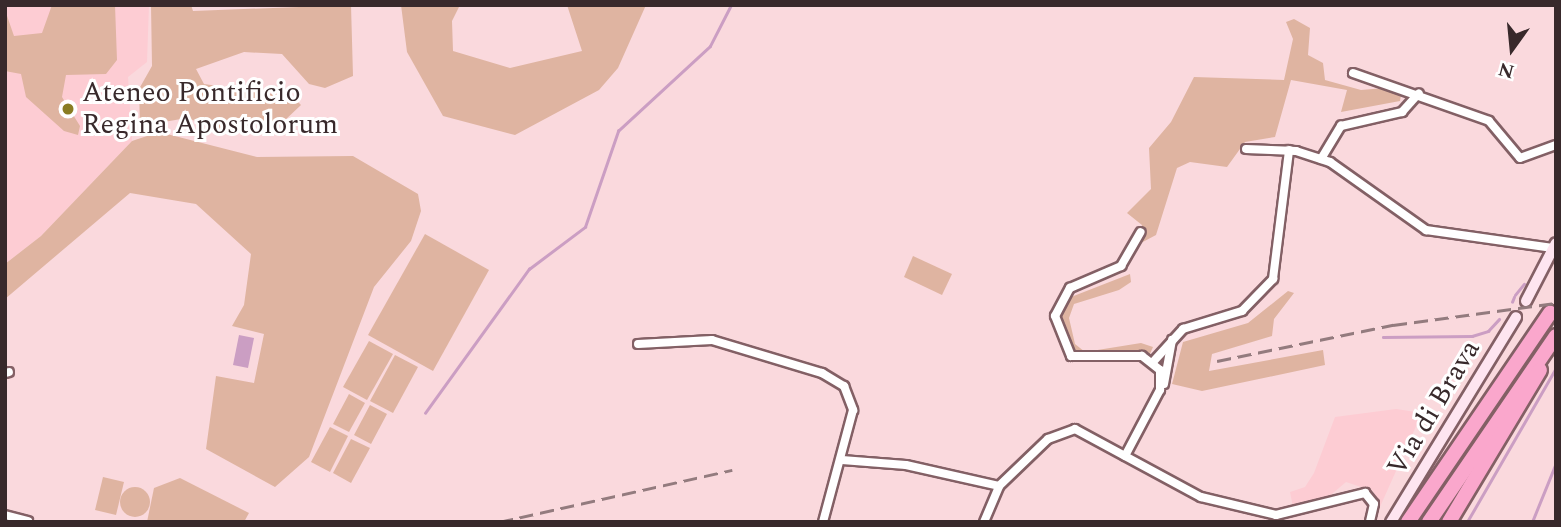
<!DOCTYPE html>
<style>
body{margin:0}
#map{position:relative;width:1561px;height:527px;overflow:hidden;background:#fad9dd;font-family:Spectral,serif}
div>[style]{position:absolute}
.built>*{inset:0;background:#fdccd3}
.green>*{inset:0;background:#dfb4a1}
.round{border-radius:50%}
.water>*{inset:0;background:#cb9ec3}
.stream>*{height:2.5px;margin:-1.25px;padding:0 1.25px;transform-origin:1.25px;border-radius:1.25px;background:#cb9ec3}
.roads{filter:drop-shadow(2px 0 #836065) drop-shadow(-2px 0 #836065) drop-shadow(0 2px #836065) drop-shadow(0 -2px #836065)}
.street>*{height:8px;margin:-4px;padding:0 4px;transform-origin:4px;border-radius:4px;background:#fff}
.secondary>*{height:10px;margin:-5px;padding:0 5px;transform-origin:5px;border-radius:5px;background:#fee5f0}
.highway>*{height:14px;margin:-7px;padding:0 7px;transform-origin:7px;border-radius:7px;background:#faa7cc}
.rail>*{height:2.5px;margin-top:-1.25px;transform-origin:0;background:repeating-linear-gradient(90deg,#937b7e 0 14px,transparent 0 21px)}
.dots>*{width:19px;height:19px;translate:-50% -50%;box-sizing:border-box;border:4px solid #fff;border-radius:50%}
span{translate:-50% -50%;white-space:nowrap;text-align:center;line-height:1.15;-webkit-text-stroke:6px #fff;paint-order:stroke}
.poi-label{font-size:28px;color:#38292b}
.left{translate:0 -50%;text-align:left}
.street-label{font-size:28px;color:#38292b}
.frame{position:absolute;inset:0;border:7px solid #38292b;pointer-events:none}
.north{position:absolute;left:1477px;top:14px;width:70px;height:70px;-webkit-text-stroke:5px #fff;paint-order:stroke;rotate:195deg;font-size:19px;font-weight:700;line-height:28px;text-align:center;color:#38292b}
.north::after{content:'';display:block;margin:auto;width:24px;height:32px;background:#38292b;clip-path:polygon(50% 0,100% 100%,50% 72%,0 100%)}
</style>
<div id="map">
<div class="built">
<div style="clip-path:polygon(5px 5px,149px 5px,147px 62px,128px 77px,132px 141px,41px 236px,5px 264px)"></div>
<div style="clip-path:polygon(1396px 409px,1422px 413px,1379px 509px,1373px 491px,1346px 482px,1326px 499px,1293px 507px,1290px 492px,1305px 487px,1314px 473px,1335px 417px)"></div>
</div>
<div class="green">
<div style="clip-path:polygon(52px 5px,115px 5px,117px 60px,106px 74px,66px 75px,62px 97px,80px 126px,78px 135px,64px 131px,26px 97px,21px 74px,5px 71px,5px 10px,14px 36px,42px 33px)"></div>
<div style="clip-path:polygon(151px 5px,191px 5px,193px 11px,351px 5px,353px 76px,325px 88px,309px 84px,282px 54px,244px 52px,196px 69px,204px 84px,293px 97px,301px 105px,283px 122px,218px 129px,187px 118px,140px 126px,139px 89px,152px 66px)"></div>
<div style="clip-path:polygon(401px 5px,460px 5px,452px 21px,453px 51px,510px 68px,582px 51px,567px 5px,646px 5px,618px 68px,599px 90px,515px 135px,443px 116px,407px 52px)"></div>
<div style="clip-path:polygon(1294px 19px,1310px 28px,1308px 55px,1323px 63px,1325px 80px,1361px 90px,1385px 88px,1401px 95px,1400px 101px,1341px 112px,1347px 90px,1291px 80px,1275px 137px,1245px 142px,1227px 167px,1190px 162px,1177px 168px,1156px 235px,1139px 244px,1142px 225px,1127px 213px,1151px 189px,1149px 148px,1171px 122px,1194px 77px,1284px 80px,1293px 39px,1286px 22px)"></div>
<div style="clip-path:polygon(159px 132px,257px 157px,353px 156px,418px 194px,421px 211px,411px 241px,374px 287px,309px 457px,275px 487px,206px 449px,216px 376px,254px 383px,264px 334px,232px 326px,244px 305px,251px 254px,196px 204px,130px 193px,5px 299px,5px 264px,41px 236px,132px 141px)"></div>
<div style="clip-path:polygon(425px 234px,489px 270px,433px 371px,368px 335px)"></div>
<div style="clip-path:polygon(913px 256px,952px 274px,942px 295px,904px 277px)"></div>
<div style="clip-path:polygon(1130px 274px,1131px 282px,1119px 290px,1074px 304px,1069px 318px,1075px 344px,1085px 352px,1141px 343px,1153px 347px,1149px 356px,1073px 355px,1058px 317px,1066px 299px)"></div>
<div style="clip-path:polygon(1288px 291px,1294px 293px,1274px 319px,1272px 336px,1212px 354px,1209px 371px,1323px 350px,1325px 365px,1202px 391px,1172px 384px,1183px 342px,1248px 323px)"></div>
<div style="clip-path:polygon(369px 341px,393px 354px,367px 400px,343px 387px)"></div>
<div style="clip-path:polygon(395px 355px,418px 367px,393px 413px,370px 401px)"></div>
<div style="clip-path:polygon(349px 394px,365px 403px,349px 432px,333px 424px)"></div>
<div style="clip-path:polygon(370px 405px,387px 414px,371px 444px,354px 435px)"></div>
<div style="clip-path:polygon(330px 427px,348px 436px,330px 472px,311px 462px)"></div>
<div style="clip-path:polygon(351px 439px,370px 448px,351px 483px,333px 473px)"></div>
<div style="clip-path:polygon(103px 477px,124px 482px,116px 515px,95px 510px)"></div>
<div style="clip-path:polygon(180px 478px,249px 513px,244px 522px,147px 522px,154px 488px)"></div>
<div class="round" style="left:120px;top:487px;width:30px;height:30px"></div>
</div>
<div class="water">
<div style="clip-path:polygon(239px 335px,254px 338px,248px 368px,233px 365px)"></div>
</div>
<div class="stream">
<div style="left:1515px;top:295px;width:14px;rotate:-51deg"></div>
<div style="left:1512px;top:302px;width:5px;rotate:-68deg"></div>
<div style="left:1383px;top:337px;width:89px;rotate:-0.6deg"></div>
<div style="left:1472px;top:336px;width:17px;rotate:-17deg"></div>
<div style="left:1488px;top:331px;width:16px;rotate:-47deg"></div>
<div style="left:425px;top:413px;width:178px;rotate:-54.2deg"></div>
<div style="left:529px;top:269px;width:70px;rotate:-36.9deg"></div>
<div style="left:585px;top:227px;width:102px;rotate:-71deg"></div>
<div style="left:618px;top:131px;width:125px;rotate:-42.7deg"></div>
<div style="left:710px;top:46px;width:46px;rotate:-62.9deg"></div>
<div style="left:1467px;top:522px;width:178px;rotate:-60deg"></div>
<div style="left:1532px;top:522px;width:64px;rotate:-67.9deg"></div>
</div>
<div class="roads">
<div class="street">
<div style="left:1353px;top:73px;width:144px;rotate:19.4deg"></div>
<div style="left:1489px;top:121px;width:48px;rotate:50deg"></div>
<div style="left:1520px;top:158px;width:38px;rotate:-20deg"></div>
<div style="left:1246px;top:149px;width:50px;rotate:2.3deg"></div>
<div style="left:1296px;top:151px;width:36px;rotate:18deg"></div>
<div style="left:1330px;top:162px;width:118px;rotate:35.3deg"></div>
<div style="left:1426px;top:230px;width:128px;rotate:8.1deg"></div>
<div style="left:1321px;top:159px;width:39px;rotate:-59deg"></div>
<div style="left:1341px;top:126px;width:63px;rotate:-12.9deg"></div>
<div style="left:1402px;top:112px;width:25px;rotate:-48deg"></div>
<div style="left:638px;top:344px;width:74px;rotate:-3.1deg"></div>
<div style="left:712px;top:340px;width:115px;rotate:16.7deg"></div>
<div style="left:822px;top:373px;width:26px;rotate:31deg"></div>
<div style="left:844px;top:386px;width:26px;rotate:69deg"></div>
<div style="left:853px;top:410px;width:116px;rotate:105deg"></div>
<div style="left:1153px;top:362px;width:45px;rotate:-47.7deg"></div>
<div style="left:1183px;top:329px;width:62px;rotate:-17deg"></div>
<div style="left:1242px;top:311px;width:45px;rotate:-45.9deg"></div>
<div style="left:1273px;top:279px;width:130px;rotate:-82.9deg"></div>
<div style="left:5px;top:373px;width:4px;rotate:-14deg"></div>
<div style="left:1164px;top:384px;width:45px;rotate:-79.7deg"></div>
<div style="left:1125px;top:456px;width:75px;rotate:-62.1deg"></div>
<div style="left:1160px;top:390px;width:20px;rotate:-90deg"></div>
<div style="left:1160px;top:370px;width:23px;rotate:-142deg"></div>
<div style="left:1142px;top:356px;width:71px;rotate:180deg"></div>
<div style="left:1071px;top:356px;width:43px;rotate:-111.8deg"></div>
<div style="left:1055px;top:316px;width:32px;rotate:-62deg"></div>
<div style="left:1070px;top:288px;width:56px;rotate:-23.3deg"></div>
<div style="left:1121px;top:266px;width:39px;rotate:-60deg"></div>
<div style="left:842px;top:460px;width:64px;rotate:4.5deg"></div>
<div style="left:906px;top:465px;width:95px;rotate:12.7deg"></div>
<div style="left:5px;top:515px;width:24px;rotate:15deg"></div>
<div style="left:984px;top:522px;width:39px;rotate:-67deg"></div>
<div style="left:999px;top:486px;width:68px;rotate:-43.8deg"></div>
<div style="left:1048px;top:439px;width:29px;rotate:-20deg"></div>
<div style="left:1075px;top:429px;width:143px;rotate:28.4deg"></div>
<div style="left:1201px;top:497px;width:77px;rotate:13.5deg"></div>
<div style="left:1276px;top:515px;width:92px;rotate:-13.9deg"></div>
<div style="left:1365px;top:493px;width:14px;rotate:51deg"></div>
<div style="left:1374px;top:504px;width:18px;rotate:103deg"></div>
</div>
<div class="secondary">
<div style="left:1526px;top:301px;width:65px;rotate:-62.7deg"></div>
<div style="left:1391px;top:522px;width:240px;rotate:-58.6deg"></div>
</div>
<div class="highway">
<div style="left:1408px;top:522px;width:253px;rotate:-55.8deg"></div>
<div style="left:1429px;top:522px;width:225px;rotate:-55.7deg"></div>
<div style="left:1449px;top:522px;width:177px;rotate:-59.1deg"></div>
</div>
</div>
<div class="rail">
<div style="left:1217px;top:361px;width:180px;rotate:-11.6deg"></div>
<div style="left:1393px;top:325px;width:164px;rotate:-7.7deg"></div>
<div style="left:499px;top:522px;width:239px;rotate:-12.6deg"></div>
</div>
<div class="dots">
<div style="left:68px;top:109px;background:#897c22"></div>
</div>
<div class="poi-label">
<span class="left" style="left:82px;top:109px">Ateneo Pontificio<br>Regina Apostolorum</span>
</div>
<div class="street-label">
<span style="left:1434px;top:408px;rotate:-59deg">Via di Brava</span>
</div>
<div class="frame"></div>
<div class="north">N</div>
</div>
